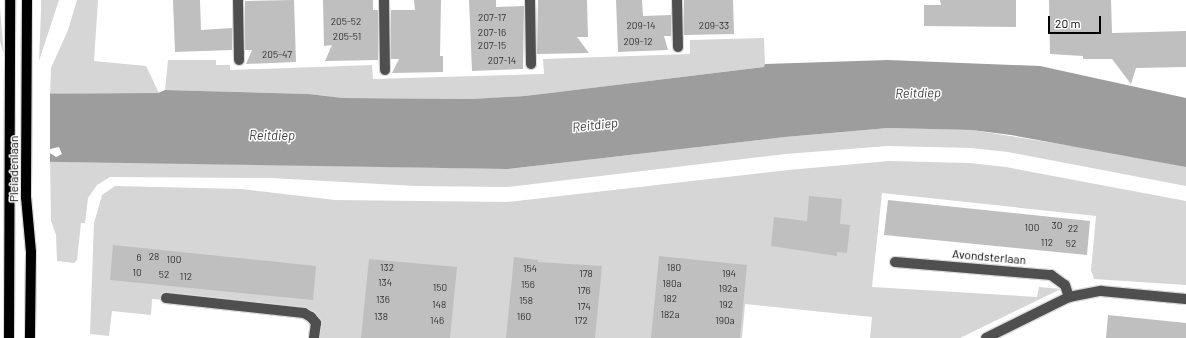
<!DOCTYPE html>
<style>
body{margin:0}
#map{position:relative;width:1186px;height:338px;overflow:hidden;background:#fff;font-family:Barlow,sans-serif}
div>[style]{position:absolute}
.green>*{inset:0;background:#d6d6d6}
.water>*{inset:0;background:#9d9d9d}
.pier>*{inset:0;background:#fff}
.building>*{inset:0;background:#bfbfbf}
.roads{filter:drop-shadow(1px 0 #dbdbdb) drop-shadow(-1px 0 #dbdbdb) drop-shadow(0 1px #dbdbdb) drop-shadow(0 -1px #dbdbdb)}
.minor>*{height:10px;margin:-5px;padding:0 5px;transform-origin:5px;border-radius:5px;background:#4f4f4f}
.major>*{height:10px;margin:-5px;padding:0 5px;transform-origin:5px;border-radius:5px;background:#000}
span{translate:-50% -50%;white-space:nowrap;text-align:center;line-height:1.15;-webkit-text-stroke:3px #fff;paint-order:stroke}
.number-label{font-size:10px;color:#303030}
.number-label span{-webkit-text-stroke-width:0}
.street-label{font-size:12px;color:#000}
.water-label{font-size:13px;color:#3e3e3e;font-style:italic}
.scale{position:absolute;left:1048px;top:16px;width:53px;height:18px;box-sizing:border-box;border:2px solid #000;border-top:0;padding-left:5px;font-size:12px;line-height:14px;white-space:nowrap;color:#000;-webkit-text-stroke:3px #fff;paint-order:stroke}
</style>
<div id="map">
<div class="green">
<div style="clip-path:polygon(41px 0,59px 0,39px 61px,41px 11px)"></div>
<div style="clip-path:polygon(77px 0,98px 0,94px 61px,146px 66px,159px 93px,50px 94px,51px 68px,68px 30px)"></div>
<div style="clip-path:polygon(0 8px,4px 54px,0 42px)"></div>
<div style="clip-path:polygon(764px 38px,765px 67px,525px 96px,472px 99px,343px 98px,309px 94px,165px 90px,168px 60px,216px 60px,216px 65px,230px 65px,230px 70px,372px 65px,373px 79px,544px 74px,543px 59px,690px 54px,690px 40px)"></div>
<div style="clip-path:polygon(888px 128px,972px 130px,1105px 151px,1186px 167px,1186px 186px,1008px 152px,971px 148px,888px 146px,786px 154px,507px 187px,416px 186px,270px 178px,110px 177px,97px 185px,88px 198px,85px 223px,81px 223px,77px 260px,74px 263px,57px 261px,56px 235px,51px 221px,50px 161px,507px 169px,785px 137px)"></div>
<div style="clip-path:polygon(889px 161px,970px 163px,1006px 167px,1186px 201px,1186px 285px,1094px 279px,1091px 270px,1096px 216px,882px 193px,872px 287px,1037px 297px,1039px 287px,1061px 289px,960px 338px,870px 338px,872px 317px,745px 304px,742px 338px,314px 338px,316px 313px,152px 299px,151px 315px,112px 311px,109px 336px,90px 334px,94px 223px,102px 195px,115px 186px,242px 189px,335px 200px,508px 202px,788px 170px)"></div>
</div>
<div class="water">
<div style="clip-path:polygon(888px 60px,1040px 66px,1186px 98px,1186px 167px,1011px 135px,972px 130px,888px 128px,785px 137px,507px 169px,0 161px,0 94px,158px 93px,165px 90px,309px 94px,343px 98px,472px 99px,525px 96px,764px 67px,765px 64px)"></div>
</div>
<div class="pier">
<div style="clip-path:polygon(0 92px,50px 92px,50px 149px,59px 147px,62px 154px,56px 157px,50px 153px,50px 163px,0 163px)"></div>
</div>
<div class="building">
<div style="clip-path:polygon(173px 0,200px 0,201px 30px,232px 28px,232px 50px,175px 52px)"></div>
<div style="clip-path:polygon(294px 0,296px 62px,246px 64px,252px 50px,245px 50px,245px 1px)"></div>
<div style="clip-path:polygon(323px 0,373px 0,373px 10px,378px 10px,378px 60px,325px 61px,332px 45px,324px 46px)"></div>
<div style="clip-path:polygon(414px 0,441px 0,440px 56px,443px 56px,443px 72px,392px 73px,399px 59px,391px 59px,391px 10px,415px 10px)"></div>
<div style="clip-path:polygon(469px 0,496px 0,496px 7px,524px 6px,523px 69px,472px 71px)"></div>
<div style="clip-path:polygon(538px 0,587px 0,588px 37px,577px 37px,589px 53px,537px 54px)"></div>
<div style="clip-path:polygon(616px 0,642px 0,643px 16px,671px 15px,671px 36px,664px 36px,668px 50px,618px 52px)"></div>
<div style="clip-path:polygon(684px 0,733px 0,734px 34px,684px 35px)"></div>
<div style="clip-path:polygon(940px 0,1016px 0,1016px 27px,924px 26px,924px 5px,941px 5px)"></div>
<div style="clip-path:polygon(1049px 0,1111px 0,1112px 33px,1186px 31px,1186px 67px,1136px 68px,1131px 84px,1112px 59px,1083px 59px,1083px 56px,1050px 54px)"></div>
<div style="clip-path:polygon(809px 196px,842px 199px,840px 224px,850px 225px,847px 253px,837px 252px,837px 256px,771px 246px,774px 217px,807px 221px)"></div>
<div style="clip-path:polygon(888px 200px,1090px 221px,1087px 255px,884px 235px)"></div>
<div style="clip-path:polygon(113px 245px,316px 266px,313px 300px,110px 280px)"></div>
<div style="clip-path:polygon(659px 256px,747px 265px,740px 338px,651px 338px)"></div>
<div style="clip-path:polygon(514px 257px,538px 260px,538px 262px,602px 266px,595px 338px,506px 338px)"></div>
<div style="clip-path:polygon(369px 259px,457px 267px,450px 338px,361px 338px)"></div>
<div style="clip-path:polygon(1108px 315px,1186px 323px,1186px 338px,1106px 338px)"></div>
</div>
<div class="roads">
<div class="minor">
<div style="left:238px;top:0;width:60px;rotate:89deg"></div>
<div style="left:384px;top:0;width:70px;rotate:89.2deg"></div>
<div style="left:530px;top:0;width:64px;rotate:89.1deg"></div>
<div style="left:677px;top:0;width:47px;rotate:88.8deg"></div>
<div style="left:895px;top:262px;width:157px;rotate:4.8deg"></div>
<div style="left:1051px;top:275px;width:17px;rotate:36deg"></div>
<div style="left:1065px;top:285px;width:13px;rotate:72deg"></div>
<div style="left:166px;top:298px;width:139px;rotate:6.2deg"></div>
<div style="left:304px;top:313px;width:8px;rotate:30deg"></div>
<div style="left:311px;top:317px;width:8px;rotate:50deg"></div>
<div style="left:316px;top:323px;width:15px;rotate:98deg"></div>
<div style="left:986px;top:338px;width:93px;rotate:-26.3deg"></div>
<div style="left:1069px;top:297px;width:33px;rotate:-11deg"></div>
<div style="left:1101px;top:291px;width:85px;rotate:5.4deg"></div>
</div>
<div class="major">
<div style="left:27px;top:0;width:197px;rotate:90.3deg"></div>
<div style="left:26px;top:197px;width:55px;rotate:84.8deg"></div>
<div style="left:31px;top:252px;width:86px;rotate:90.7deg"></div>
<div style="left:9px;top:338px;width:338px;rotate:-89.8deg"></div>
</div>
</div>
<div class="number-label">
<span style="left:492px;top:18px">207-17</span>
<span style="left:346px;top:22px">205-52</span>
<span style="left:641px;top:26px">209-14</span>
<span style="left:714px;top:26px">209-33</span>
<span style="left:492px;top:33px">207-16</span>
<span style="left:347px;top:37px">205-51</span>
<span style="left:638px;top:42px">209-12</span>
<span style="left:492px;top:46px">207-15</span>
<span style="left:277px;top:55px">205-47</span>
<span style="left:502px;top:61px">207-14</span>
<span style="left:1057px;top:226px">30</span>
<span style="left:1032px;top:228px">100</span>
<span style="left:1073px;top:229px">22</span>
<span style="left:1047px;top:243px">112</span>
<span style="left:1071px;top:244px">52</span>
<span style="left:154px;top:257px">28</span>
<span style="left:139px;top:258px">6</span>
<span style="left:174px;top:260px">100</span>
<span style="left:387px;top:268px">132</span>
<span style="left:674px;top:268px">180</span>
<span style="left:530px;top:269px">154</span>
<span style="left:137px;top:273px">10</span>
<span style="left:586px;top:274px">178</span>
<span style="left:729px;top:274px">194</span>
<span style="left:164px;top:275px">52</span>
<span style="left:186px;top:277px">112</span>
<span style="left:385px;top:283px">134</span>
<span style="left:672px;top:284px">180a</span>
<span style="left:528px;top:285px">156</span>
<span style="left:440px;top:288px">150</span>
<span style="left:728px;top:289px">192a</span>
<span style="left:584px;top:291px">176</span>
<span style="left:670px;top:299px">182</span>
<span style="left:383px;top:300px">136</span>
<span style="left:526px;top:301px">158</span>
<span style="left:439px;top:305px">148</span>
<span style="left:726px;top:305px">192</span>
<span style="left:584px;top:307px">174</span>
<span style="left:670px;top:315px">182a</span>
<span style="left:381px;top:317px">138</span>
<span style="left:524px;top:317px">160</span>
<span style="left:437px;top:321px">146</span>
<span style="left:581px;top:321px">172</span>
<span style="left:725px;top:321px">190a</span>
</div>
<div class="street-label">
<span style="left:14px;top:169px;rotate:-90deg">Pleiadenlaan</span>
<span style="left:989px;top:257px;rotate:5deg">Avondsterlaan</span>
</div>
<div class="water-label">
<span style="left:918px;top:93px;rotate:-1deg">Reitdiep</span>
<span style="left:595px;top:125px;rotate:-6deg">Reitdiep</span>
<span style="left:272px;top:135px">Reitdiep</span>
</div>
<div class="scale">20 m</div>
</div>
